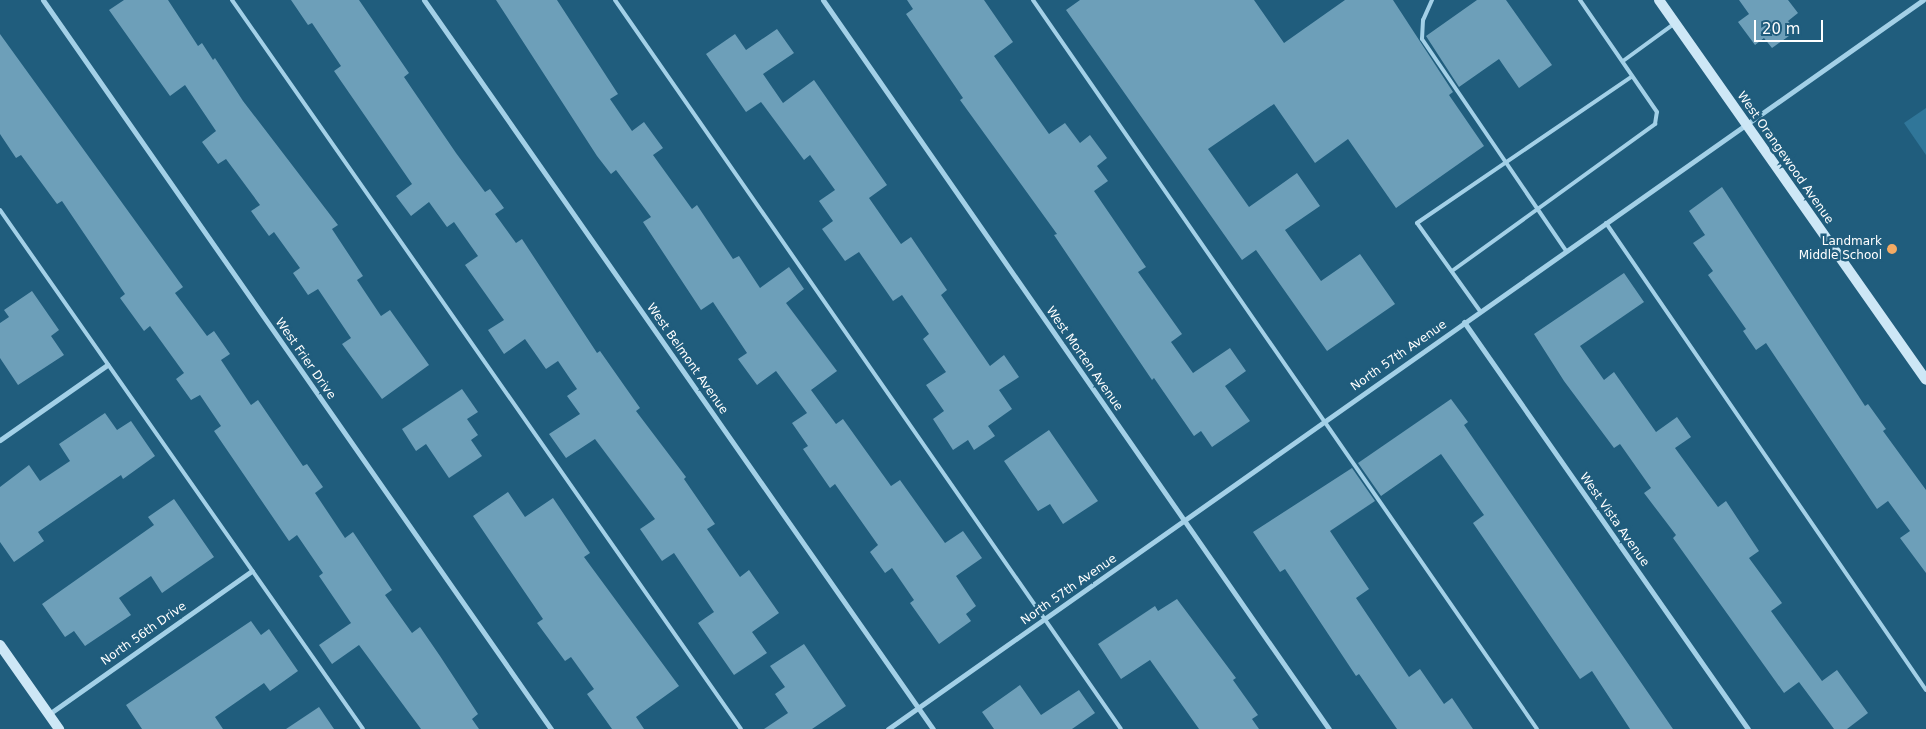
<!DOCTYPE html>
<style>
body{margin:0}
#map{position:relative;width:1926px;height:729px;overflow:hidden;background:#205d7d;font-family:"DejaVu Sans",sans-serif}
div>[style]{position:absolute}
.green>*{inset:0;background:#307699}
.building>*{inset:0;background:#6d9fb9}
.lane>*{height:4px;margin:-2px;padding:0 2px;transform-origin:2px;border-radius:2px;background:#a3d0e7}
.street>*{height:5px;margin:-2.5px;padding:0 2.5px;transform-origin:2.5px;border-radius:2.5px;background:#a3d0e7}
.secondary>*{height:10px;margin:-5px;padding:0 5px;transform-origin:5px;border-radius:5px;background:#cde7f6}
.dots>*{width:14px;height:14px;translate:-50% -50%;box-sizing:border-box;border:2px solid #205d7d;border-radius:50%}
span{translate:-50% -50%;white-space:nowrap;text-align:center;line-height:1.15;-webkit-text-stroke:5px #205d7d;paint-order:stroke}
.street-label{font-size:12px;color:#fff}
.poi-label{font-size:12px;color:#fff}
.right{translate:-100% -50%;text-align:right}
.scale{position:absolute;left:1754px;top:20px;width:69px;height:22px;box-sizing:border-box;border:2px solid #fff;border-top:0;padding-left:6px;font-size:15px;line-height:18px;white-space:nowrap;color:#fff;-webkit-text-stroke:4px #205d7d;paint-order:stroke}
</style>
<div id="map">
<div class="green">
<div style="clip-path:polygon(1926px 108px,1926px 155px,1904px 123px)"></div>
</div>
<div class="building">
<div style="clip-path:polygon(124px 0,168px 0,198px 46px,202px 43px,213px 60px,215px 58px,243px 101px,338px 225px,332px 229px,363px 276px,357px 280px,381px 316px,390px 310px,429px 365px,382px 399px,342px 344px,351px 338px,318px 289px,308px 295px,293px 273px,300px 268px,274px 232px,269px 236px,251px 211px,260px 205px,226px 159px,218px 164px,202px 142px,216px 131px,185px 85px,170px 96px,109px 10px)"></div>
<div style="clip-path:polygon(291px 0,359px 0,409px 73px,404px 77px,456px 153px,485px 192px,490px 189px,504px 208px,495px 214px,516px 243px,522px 239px,597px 353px,600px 351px,640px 408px,636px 411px,686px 477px,684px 479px,715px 524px,707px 529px,740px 577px,749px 570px,779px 613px,752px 632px,767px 653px,734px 675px,698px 623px,714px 612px,674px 553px,662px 561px,640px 529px,655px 519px,595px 439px,566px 458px,549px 434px,580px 414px,567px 396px,577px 389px,558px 361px,546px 369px,525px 339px,504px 354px,488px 330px,504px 320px,465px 265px,478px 256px,454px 222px,447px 227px,429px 202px,411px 216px,396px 196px,412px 184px,334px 71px,341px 66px,312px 23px,308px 25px)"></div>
<div style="clip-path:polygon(496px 0,557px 0,618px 94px,610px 99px,632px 131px,644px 122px,663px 148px,653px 155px,692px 209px,697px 205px,733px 259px,739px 256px,760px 288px,789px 267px,804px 289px,786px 303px,837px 371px,811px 390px,836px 424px,843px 419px,891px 486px,900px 480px,945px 543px,963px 531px,982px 558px,956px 576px,976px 606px,966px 614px,971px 621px,939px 644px,910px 603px,914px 600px,892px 568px,885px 573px,870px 552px,878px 545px,835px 484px,830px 488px,803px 449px,808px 446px,792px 423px,807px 413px,776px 371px,757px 385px,738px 359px,747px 353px,713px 302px,701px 310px,643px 222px,651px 217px,616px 170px,611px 174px,597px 156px)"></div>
<div style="clip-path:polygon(907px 0,984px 0,1013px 42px,994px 56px,1049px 134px,1065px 123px,1080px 143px,1090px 135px,1107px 158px,1097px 166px,1108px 181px,1094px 191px,1146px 267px,1138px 272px,1182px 334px,1171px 342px,1193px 373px,1230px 348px,1246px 371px,1225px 386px,1250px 421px,1212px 447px,1201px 431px,1194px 436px,1154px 378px,1152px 380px,1054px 235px,1057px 234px,960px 100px,963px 98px,906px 14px,913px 9px)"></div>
<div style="clip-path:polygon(1080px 0,1254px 0,1284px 43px,1345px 0,1393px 0,1453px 92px,1449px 95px,1484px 146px,1396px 208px,1348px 139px,1315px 163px,1274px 104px,1208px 149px,1249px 207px,1297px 173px,1320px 206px,1285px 230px,1321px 281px,1360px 254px,1395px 304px,1327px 351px,1256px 250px,1242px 260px,1066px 10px)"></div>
<div style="clip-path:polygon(1477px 0,1506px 0,1552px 65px,1519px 88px,1499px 59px,1459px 87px,1426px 36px)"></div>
<div style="clip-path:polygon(1739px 0,1788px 0,1798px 13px,1788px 21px,1796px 31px,1772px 48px,1764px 38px,1755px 45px,1738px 22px,1749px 14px)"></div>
<div style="clip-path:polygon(777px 29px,794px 53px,763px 74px,783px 103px,814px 80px,887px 185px,869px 198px,901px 244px,911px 237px,947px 290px,941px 295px,990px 366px,1004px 355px,1019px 377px,999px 390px,1012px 409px,988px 426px,995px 436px,974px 450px,968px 440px,953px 450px,933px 419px,944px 411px,926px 385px,946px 372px,923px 339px,929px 334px,902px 295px,893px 301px,859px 252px,845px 261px,822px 229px,833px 221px,819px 201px,835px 190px,810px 155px,804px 160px,761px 102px,746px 112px,706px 54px,735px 34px,746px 50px)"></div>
<div style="clip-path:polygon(0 34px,183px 287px,175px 293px,207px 336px,214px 331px,230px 354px,221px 360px,251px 405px,258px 400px,303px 466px,307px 464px,323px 487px,315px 493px,345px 538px,353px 532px,392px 590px,385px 595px,412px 633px,420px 627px,440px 656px,478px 714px,472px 719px,479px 729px,421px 729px,359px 645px,332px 664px,319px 645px,351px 623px,319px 576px,323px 573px,297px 535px,289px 541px,214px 431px,221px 426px,200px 395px,191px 400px,176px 379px,184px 373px,150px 326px,144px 331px,120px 298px,125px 294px,62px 201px,57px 204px,21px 155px,16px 158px,0 134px)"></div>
<div style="clip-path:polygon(1722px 187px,1865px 406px,1868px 404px,1886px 429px,1883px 431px,1926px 490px,1926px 573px,1900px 538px,1910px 531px,1888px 501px,1877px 509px,1766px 343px,1756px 350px,1743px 331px,1746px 329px,1708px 275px,1713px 271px,1693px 243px,1705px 235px,1689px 211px)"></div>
<div style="clip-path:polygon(1624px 273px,1644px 302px,1580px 346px,1604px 380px,1614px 372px,1656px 432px,1677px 417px,1691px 437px,1675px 448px,1718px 507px,1726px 501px,1759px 551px,1749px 558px,1782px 603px,1771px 611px,1776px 618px,1822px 681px,1837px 670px,1868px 713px,1847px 729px,1834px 729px,1799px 682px,1784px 693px,1673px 538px,1676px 535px,1644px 493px,1651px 488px,1620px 444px,1614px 448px,1564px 381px,1534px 334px)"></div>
<div style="clip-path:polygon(32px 291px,59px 330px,51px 336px,64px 355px,18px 385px,0 358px,0 323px,9px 317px,4px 310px)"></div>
<div style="clip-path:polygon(462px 389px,478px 412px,467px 419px,478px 435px,471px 440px,482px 456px,449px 478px,426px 444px,416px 451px,402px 429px)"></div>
<div style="clip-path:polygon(1451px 399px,1468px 422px,1464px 425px,1673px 729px,1630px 729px,1592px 671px,1580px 679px,1473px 523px,1484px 515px,1441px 454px,1381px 496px,1358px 463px)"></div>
<div style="clip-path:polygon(105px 413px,117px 430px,131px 421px,155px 456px,123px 479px,121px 475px,38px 532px,44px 541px,14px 562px,0 542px,0 487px,29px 465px,40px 481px,70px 461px,59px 444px)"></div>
<div style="clip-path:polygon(1049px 430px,1098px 501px,1063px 524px,1050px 504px,1038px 511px,1004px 461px)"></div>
<div style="clip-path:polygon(1352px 468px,1375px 501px,1330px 531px,1369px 589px,1356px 598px,1409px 677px,1420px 669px,1444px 704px,1452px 698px,1473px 729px,1397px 729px,1359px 674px,1356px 676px,1285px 569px,1280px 572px,1253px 532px)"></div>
<div style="clip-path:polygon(508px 492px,525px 517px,553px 498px,590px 553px,584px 557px,679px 686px,636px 717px,644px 729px,612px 729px,587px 694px,594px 689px,571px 657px,565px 661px,537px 623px,543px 619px,473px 516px)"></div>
<div style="clip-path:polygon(174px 499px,214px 557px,162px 593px,151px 576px,119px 598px,131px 615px,85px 646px,74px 631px,65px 637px,42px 604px,154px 525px,148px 517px)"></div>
<div style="clip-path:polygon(1177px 599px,1236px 678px,1233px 680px,1258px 715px,1252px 719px,1259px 729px,1199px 729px,1150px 660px,1121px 679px,1098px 644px,1155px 606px,1158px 611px)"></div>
<div style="clip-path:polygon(251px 621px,261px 635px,269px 629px,298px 671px,270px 691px,264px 683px,215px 717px,223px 729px,142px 729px,126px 705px)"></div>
<div style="clip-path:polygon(804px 644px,846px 706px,812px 729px,764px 729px,788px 713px,775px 694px,785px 687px,770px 666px)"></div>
<div style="clip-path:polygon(1020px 685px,1041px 715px,1079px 690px,1095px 713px,1072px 729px,994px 729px,982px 712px)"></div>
<div style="clip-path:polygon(319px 707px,334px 729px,286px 729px)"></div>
</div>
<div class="lane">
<div style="left:232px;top:0;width:889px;rotate:55.08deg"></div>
<div style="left:615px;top:0;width:887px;rotate:55.24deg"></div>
<div style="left:1033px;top:0;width:886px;rotate:55.34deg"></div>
<div style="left:1432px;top:0;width:22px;rotate:114deg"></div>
<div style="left:1423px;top:20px;width:19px;rotate:93deg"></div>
<div style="left:1422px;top:39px;width:256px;rotate:55.8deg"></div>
<div style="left:1623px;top:61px;width:63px;rotate:-36deg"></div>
<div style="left:0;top:210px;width:633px;rotate:55.03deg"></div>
<div style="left:1606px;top:223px;width:566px;rotate:55.58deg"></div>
<div style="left:1452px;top:271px;width:251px;rotate:-35.9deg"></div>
<div style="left:1655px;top:124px;width:12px;rotate:-81deg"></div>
<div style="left:1657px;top:112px;width:136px;rotate:-124.5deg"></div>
<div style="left:1480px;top:311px;width:108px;rotate:-125.6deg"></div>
<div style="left:1417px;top:223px;width:259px;rotate:-34.3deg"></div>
</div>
<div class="street">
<div style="left:43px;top:0;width:889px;rotate:55.13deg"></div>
<div style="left:424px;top:0;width:889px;rotate:55.08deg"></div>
<div style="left:823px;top:0;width:887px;rotate:55.24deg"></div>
<div style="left:1464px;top:322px;width:496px;rotate:55.1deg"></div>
<div style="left:0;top:440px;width:131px;rotate:-35deg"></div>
<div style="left:49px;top:714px;width:248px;rotate:-35.2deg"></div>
<div style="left:888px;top:729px;width:1266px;rotate:-35.16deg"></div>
</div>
<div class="secondary">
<div style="left:1659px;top:0;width:464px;rotate:54.9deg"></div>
<div style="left:0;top:645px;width:103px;rotate:54.9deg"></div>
</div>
<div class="dots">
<div style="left:1892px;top:249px;background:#f4ab64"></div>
</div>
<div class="street-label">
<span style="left:1785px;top:158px;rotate:55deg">West Orangewood Avenue</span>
<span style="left:1399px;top:356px;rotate:-35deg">North 57th Avenue</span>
<span style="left:305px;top:359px;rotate:55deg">West Frier Drive</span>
<span style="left:687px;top:359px;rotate:55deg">West Belmont Avenue</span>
<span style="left:1084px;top:359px;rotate:55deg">West Morten Avenue</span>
<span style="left:1614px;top:520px;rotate:55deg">West Vista Avenue</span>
<span style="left:1069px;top:590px;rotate:-35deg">North 57th Avenue</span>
<span style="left:144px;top:634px;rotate:-35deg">North 56th Drive</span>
</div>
<div class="poi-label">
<span class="right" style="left:1882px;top:249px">Landmark<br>Middle School</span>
</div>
<div class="scale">20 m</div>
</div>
